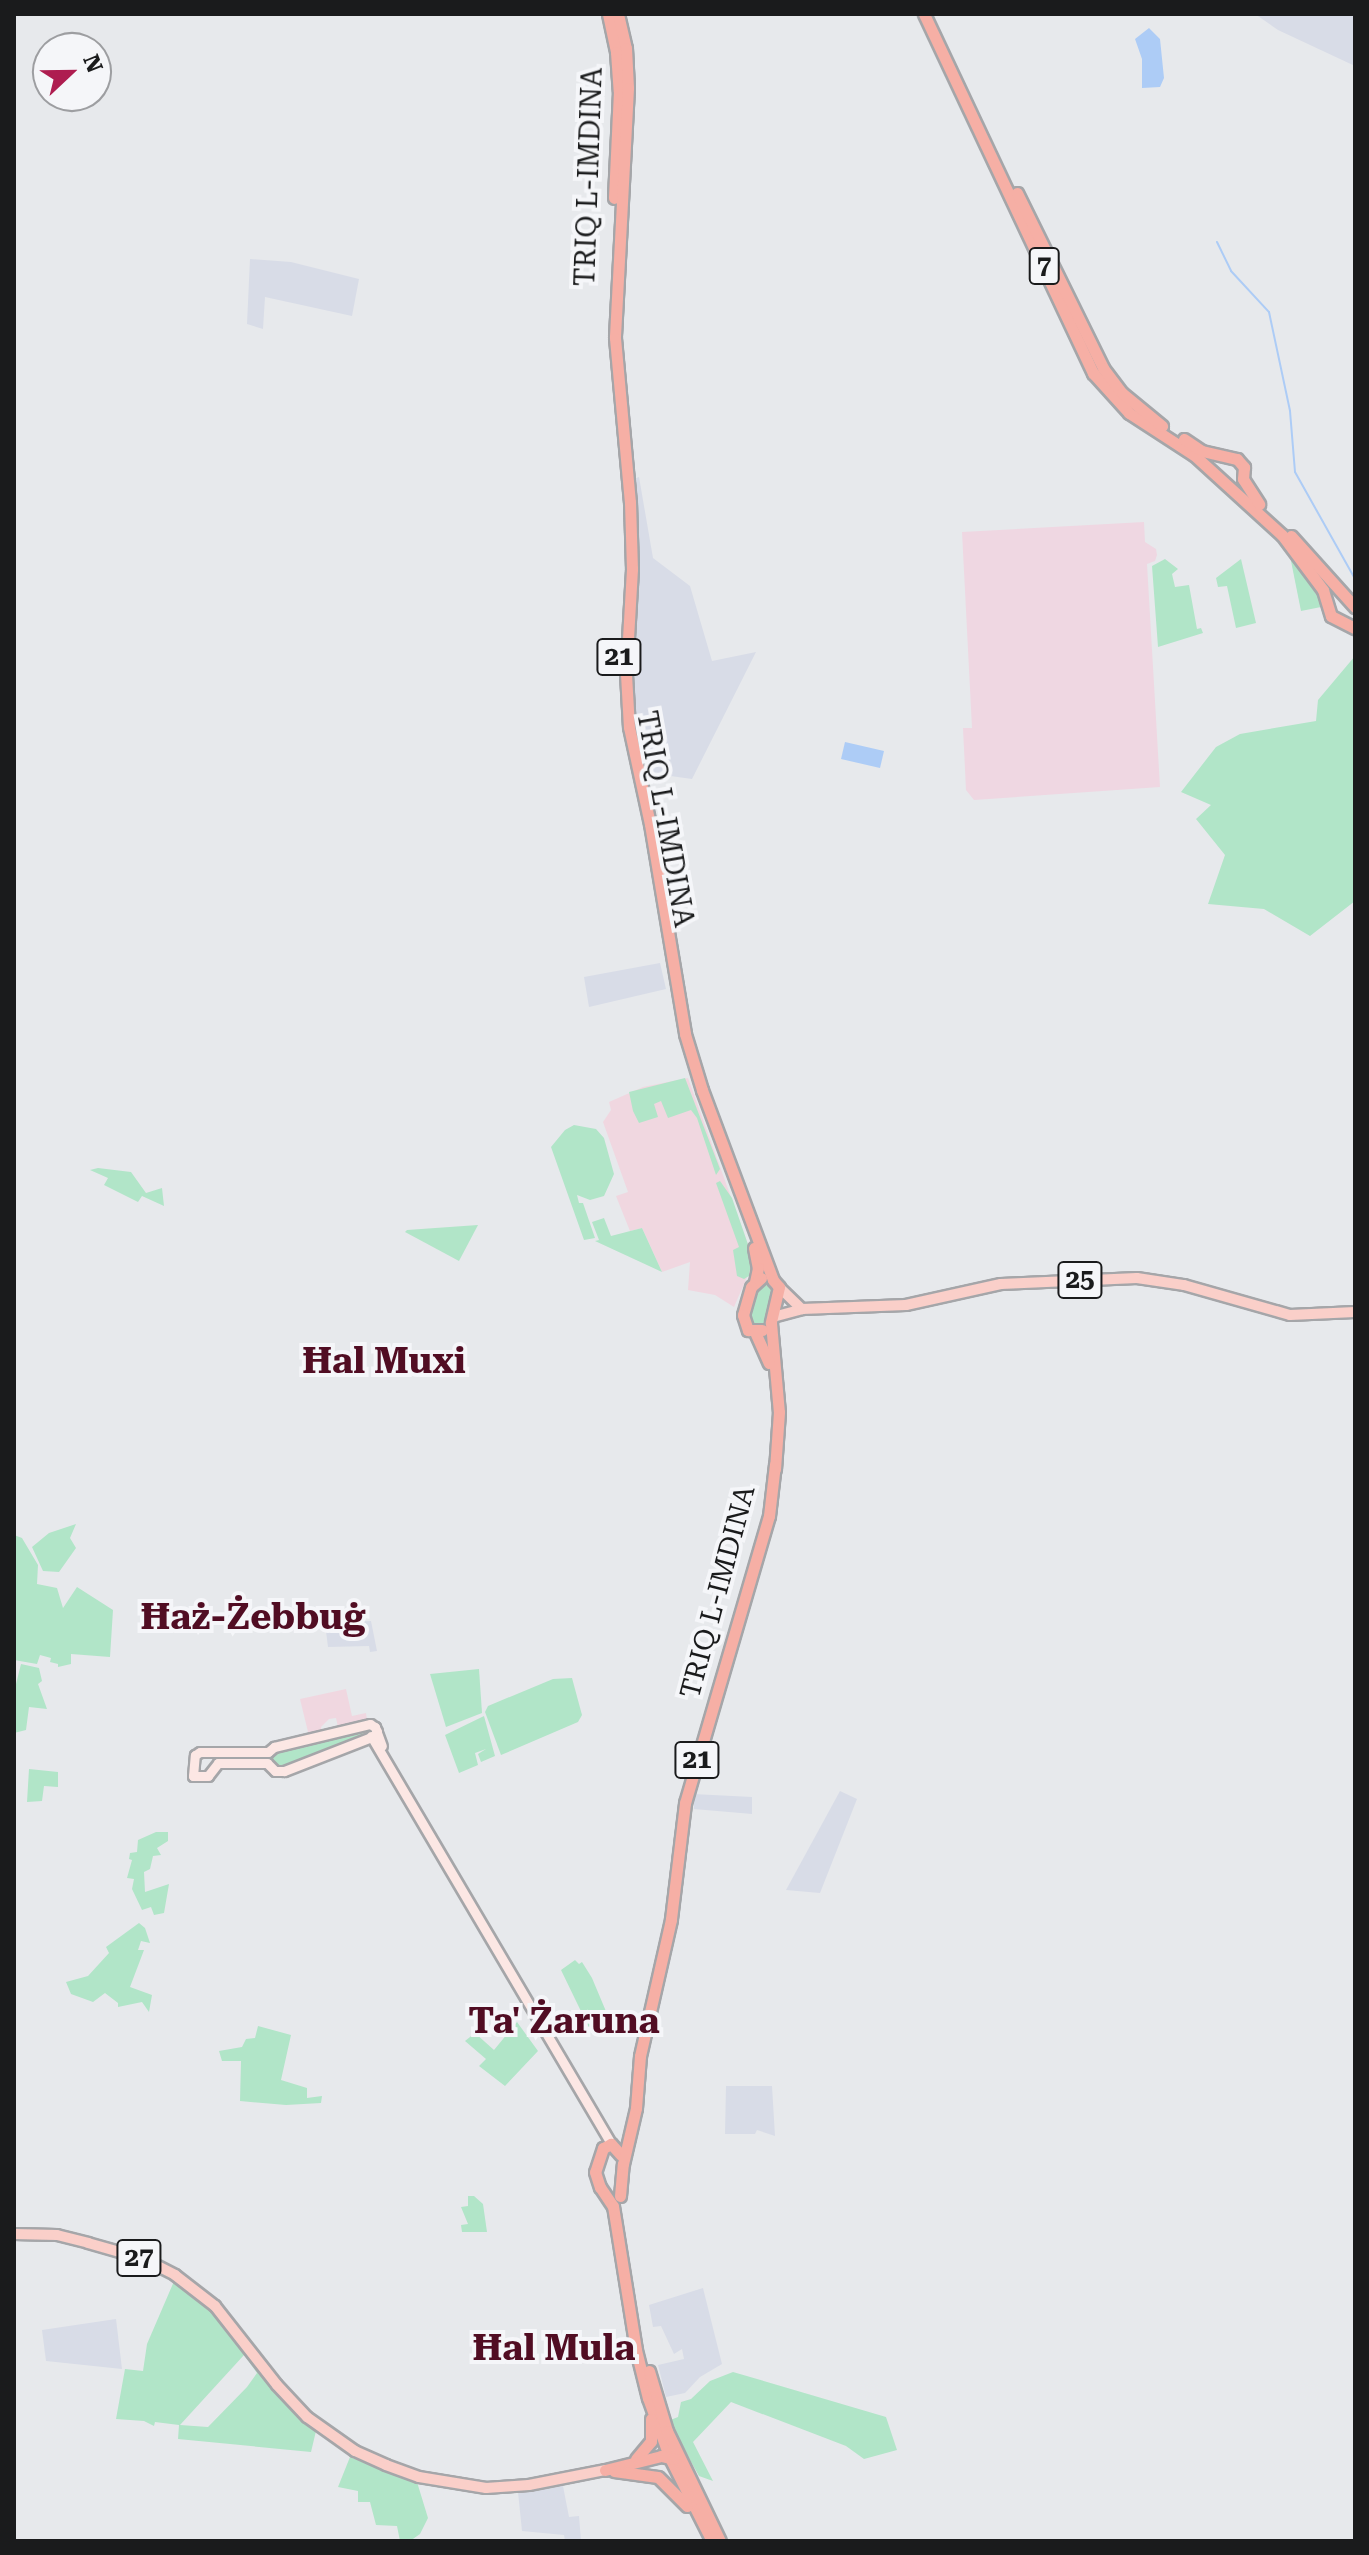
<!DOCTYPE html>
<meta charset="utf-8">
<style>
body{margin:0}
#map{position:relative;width:1369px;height:2555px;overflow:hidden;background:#e7e9ec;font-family:"Roboto Serif",serif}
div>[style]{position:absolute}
.built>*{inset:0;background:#d8dce7}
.education>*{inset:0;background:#f0d7e0}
.medical>*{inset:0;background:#efd7e2}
.green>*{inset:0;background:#b1e5c8}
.water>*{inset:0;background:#adccf6}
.stream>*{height:2px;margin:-1px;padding:0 1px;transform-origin:1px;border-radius:1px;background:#adccf6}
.roads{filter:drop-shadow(2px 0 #a5a6a9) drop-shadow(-2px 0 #a5a6a9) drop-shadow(0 2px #a5a6a9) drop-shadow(0 -2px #a5a6a9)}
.secondary>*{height:9px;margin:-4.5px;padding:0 4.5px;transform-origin:4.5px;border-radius:4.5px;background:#fce7e4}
.primary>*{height:10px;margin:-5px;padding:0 5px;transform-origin:5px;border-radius:5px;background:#facfc9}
.highway>*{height:11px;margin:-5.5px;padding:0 5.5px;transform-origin:5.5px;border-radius:5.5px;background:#f6afa5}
span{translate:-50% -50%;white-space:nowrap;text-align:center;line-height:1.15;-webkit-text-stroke:8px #f5f6f9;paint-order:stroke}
.shield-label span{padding:2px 6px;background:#f5f6f9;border:2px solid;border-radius:6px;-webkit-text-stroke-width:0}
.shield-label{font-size:26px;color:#1a1b1c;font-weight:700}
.street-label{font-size:28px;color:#1a1b1c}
.district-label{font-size:36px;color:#510d23;font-weight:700}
.frame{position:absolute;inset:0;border:16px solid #1a1b1c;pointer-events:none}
.north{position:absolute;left:32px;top:32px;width:80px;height:80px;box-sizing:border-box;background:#f5f6f9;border:2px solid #9d9ea1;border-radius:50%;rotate:68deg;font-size:22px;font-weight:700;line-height:32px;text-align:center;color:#1a1b1c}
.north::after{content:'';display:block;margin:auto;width:28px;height:36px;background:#ae1d50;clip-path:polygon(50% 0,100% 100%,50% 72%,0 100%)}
</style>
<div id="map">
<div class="built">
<div style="clip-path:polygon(1255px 14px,1355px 14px,1355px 66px,1278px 30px)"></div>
<div style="clip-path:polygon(250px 259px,291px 262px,359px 279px,352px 316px,265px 297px,263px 329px,247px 324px)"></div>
<div style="clip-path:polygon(639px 477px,653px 558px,690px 586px,712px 661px,756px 652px,692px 779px,642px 772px,635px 741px,630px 684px,634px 619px,634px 479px)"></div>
<div style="clip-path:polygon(660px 963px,666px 989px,589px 1007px,584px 977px)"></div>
<div style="clip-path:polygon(371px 1621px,377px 1651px,370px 1652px,369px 1646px,328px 1647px,325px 1623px)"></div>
<div style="clip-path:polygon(840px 1791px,857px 1799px,820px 1893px,786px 1890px)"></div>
<div style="clip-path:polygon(693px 1794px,752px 1797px,752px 1814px,694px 1809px)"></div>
<div style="clip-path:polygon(726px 2086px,772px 2086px,775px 2136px,757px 2130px,755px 2134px,725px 2134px)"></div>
<div style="clip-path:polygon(703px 2288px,722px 2364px,700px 2377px,685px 2393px,666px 2397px,658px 2365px,684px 2359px,682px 2349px,674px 2354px,661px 2326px,653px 2327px,649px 2305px)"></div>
<div style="clip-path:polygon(116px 2319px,122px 2369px,46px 2361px,42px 2330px)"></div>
<div style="clip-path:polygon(563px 2486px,569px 2517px,579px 2516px,581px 2541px,565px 2541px,564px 2535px,522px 2531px,518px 2492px)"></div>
</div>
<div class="education">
<div style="clip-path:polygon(688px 1078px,754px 1261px,734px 1307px,715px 1295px,688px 1290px,690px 1262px,662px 1272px,642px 1228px,630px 1231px,616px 1196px,628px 1192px,603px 1122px,611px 1110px,609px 1102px,643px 1087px)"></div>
<div style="clip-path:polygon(346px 1689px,352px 1716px,366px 1713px,367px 1720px,338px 1727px,336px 1718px,329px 1719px,321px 1727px,322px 1732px,309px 1736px,300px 1699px)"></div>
</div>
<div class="medical">
<div style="clip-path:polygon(1144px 522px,1145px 542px,1156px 549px,1157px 555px,1155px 561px,1147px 564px,1160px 787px,974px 800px,966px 790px,963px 728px,972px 728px,962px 532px)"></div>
</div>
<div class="green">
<div style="clip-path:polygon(1290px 556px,1304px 569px,1319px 593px,1321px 607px,1301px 611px)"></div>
<div style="clip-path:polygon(1165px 559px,1178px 569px,1172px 574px,1175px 587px,1189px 585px,1197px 629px,1201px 628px,1203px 633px,1158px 647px,1152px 566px)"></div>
<div style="clip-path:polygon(1241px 559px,1256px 623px,1236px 628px,1227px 586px,1218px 587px,1216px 578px)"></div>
<div style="clip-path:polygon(1355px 656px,1355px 901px,1310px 936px,1264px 909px,1208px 904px,1225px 855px,1196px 819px,1211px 805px,1181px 792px,1216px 747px,1240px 734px,1316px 721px,1318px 700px)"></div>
<div style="clip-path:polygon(685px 1078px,720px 1169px,716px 1175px,697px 1118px,691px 1110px,668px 1118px,661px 1101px,654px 1104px,658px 1117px,639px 1123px,633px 1111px,629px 1092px)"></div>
<div style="clip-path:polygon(574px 1125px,596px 1129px,604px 1138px,614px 1174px,604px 1196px,590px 1200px,577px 1195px,579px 1203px,583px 1203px,595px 1238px,584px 1240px,551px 1147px,565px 1130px)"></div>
<div style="clip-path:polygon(98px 1168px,131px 1172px,146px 1193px,162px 1188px,164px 1206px,142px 1196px,138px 1202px,104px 1185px,108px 1178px,90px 1170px)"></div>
<div style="clip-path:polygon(720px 1181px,732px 1198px,752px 1256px,749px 1276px,744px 1279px,737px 1276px,733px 1250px,739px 1247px,716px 1183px)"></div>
<div style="clip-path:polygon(604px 1218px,611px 1236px,642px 1228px,662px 1272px,595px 1241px,599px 1240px,592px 1222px)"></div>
<div style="clip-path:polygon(478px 1225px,459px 1261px,405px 1232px,407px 1230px)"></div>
<div style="clip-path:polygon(765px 1281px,773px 1287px,771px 1311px,765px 1323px,751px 1326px,747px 1307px,755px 1287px)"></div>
<div style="clip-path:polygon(76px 1524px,70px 1538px,76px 1548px,59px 1572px,43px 1571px,32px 1547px,49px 1533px)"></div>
<div style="clip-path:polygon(14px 1535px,22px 1538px,38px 1565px,37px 1584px,57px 1588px,63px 1608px,77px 1587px,113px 1610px,110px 1657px,71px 1654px,71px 1664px,58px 1667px,58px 1664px,50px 1662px,51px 1658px,40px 1655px,37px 1664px,14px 1660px)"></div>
<div style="clip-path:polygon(21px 1664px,39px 1668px,42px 1681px,38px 1684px,47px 1709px,29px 1707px,26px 1730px,14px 1733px,14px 1692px)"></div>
<div style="clip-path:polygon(479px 1669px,482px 1713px,446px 1727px,430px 1674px)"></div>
<div style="clip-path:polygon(572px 1678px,582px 1715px,578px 1722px,501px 1755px,485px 1712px,488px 1706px,553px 1679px)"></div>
<div style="clip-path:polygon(484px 1716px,495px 1756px,481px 1762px,478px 1754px,486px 1749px,475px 1753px,478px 1765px,459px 1773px,445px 1735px)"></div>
<div style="clip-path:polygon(361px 1729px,363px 1734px,280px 1768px,269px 1762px,273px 1750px)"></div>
<div style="clip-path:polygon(29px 1769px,58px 1772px,58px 1787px,44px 1786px,42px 1801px,27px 1802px)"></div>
<div style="clip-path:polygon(156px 1832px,168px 1832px,168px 1841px,157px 1848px,161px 1855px,153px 1856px,150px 1869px,144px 1872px,145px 1892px,169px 1884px,164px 1913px,154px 1915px,151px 1907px,142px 1910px,132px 1889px,134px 1879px,127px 1878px,132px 1860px,129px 1859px,130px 1853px,137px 1852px,138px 1840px)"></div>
<div style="clip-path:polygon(139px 1923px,145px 1928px,150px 1943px,141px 1941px,138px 1950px,144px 1950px,130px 1987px,152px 1995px,149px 2012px,142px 2002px,118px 2007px,118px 2003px,105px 1993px,93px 2002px,71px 1994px,66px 1982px,88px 1976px,109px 1953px,106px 1947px)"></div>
<div style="clip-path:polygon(575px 1960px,579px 1964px,582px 1962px,592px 1978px,613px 2028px,592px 2034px,561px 1970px)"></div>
<div style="clip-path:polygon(517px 2022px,538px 2051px,505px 2086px,479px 2066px,486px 2059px,465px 2041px,475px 2033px,494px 2050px)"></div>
<div style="clip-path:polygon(258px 2026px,291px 2035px,281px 2080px,307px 2088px,307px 2098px,322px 2096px,321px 2103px,286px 2105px,240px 2101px,241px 2061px,222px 2061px,219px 2051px,242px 2047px,246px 2039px,255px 2038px)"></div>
<div style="clip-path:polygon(468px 2196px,474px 2196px,483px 2204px,487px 2232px,462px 2232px,461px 2225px,468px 2224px,461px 2207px,468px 2206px)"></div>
<div style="clip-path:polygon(evenodd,175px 2279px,207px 2305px,292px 2410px,316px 2431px,311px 2452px,178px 2439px,179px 2425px,155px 2422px,154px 2426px,144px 2421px,116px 2419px,125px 2369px,143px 2371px,147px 2344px,175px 2279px,244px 2355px,257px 2373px,247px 2387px,208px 2427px,180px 2425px,244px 2355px)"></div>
<div style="clip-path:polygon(733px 2372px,886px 2417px,897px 2450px,864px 2459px,846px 2446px,731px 2402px,693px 2442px,713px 2481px,699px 2476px,668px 2421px,678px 2417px,681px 2402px,691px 2399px,710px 2381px)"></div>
<div style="clip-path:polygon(350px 2457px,417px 2482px,428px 2518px,420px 2534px,410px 2541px,400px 2541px,397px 2526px,376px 2525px,370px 2502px,358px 2502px,358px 2491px,338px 2487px)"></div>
</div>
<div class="water">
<div style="clip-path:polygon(1149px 28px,1160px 39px,1164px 78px,1160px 87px,1142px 88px,1142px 59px,1135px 39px)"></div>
<div style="clip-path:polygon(845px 742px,884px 751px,880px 768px,841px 759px)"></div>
</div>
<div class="stream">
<div style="left:1217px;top:242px;width:32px;rotate:64deg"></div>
<div style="left:1231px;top:271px;width:56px;rotate:47.2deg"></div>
<div style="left:1269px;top:312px;width:101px;rotate:78deg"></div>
<div style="left:1290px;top:411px;width:61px;rotate:85.3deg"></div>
<div style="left:1295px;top:472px;width:123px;rotate:60.7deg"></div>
</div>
<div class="roads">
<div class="secondary">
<div style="left:377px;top:1731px;width:6px;rotate:121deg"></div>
<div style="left:374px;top:1736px;width:97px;rotate:158.7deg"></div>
<div style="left:284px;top:1771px;width:9px;rotate:180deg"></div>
<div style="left:275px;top:1771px;width:11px;rotate:-135deg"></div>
<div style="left:267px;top:1763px;width:49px;rotate:180deg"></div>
<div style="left:218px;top:1763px;width:16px;rotate:128deg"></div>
<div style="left:208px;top:1776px;width:15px;rotate:180deg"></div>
<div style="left:193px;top:1776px;width:21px;rotate:-85deg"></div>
<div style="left:195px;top:1755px;width:6px;rotate:-31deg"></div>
<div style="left:200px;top:1752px;width:68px"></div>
<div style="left:268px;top:1752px;width:8px;rotate:-40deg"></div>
<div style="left:274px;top:1747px;width:99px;rotate:-13.5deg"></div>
<div style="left:370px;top:1724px;width:6px;rotate:31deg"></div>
<div style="left:375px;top:1727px;width:20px;rotate:70deg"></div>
<div style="left:371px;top:1736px;width:473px;rotate:59.5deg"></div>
</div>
<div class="primary">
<div style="left:779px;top:1287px;width:32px;rotate:44deg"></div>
<div style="left:773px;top:1317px;width:30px;rotate:-15deg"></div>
<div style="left:802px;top:1309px;width:104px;rotate:-2.2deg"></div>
<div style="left:906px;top:1305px;width:97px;rotate:-12.5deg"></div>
<div style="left:1001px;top:1284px;width:136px;rotate:-2.5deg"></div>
<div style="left:1137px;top:1278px;width:48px;rotate:8.5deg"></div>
<div style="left:1184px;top:1285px;width:110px;rotate:15.8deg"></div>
<div style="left:1290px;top:1315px;width:65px;rotate:-2.6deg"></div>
<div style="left:14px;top:2234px;width:43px;rotate:1.3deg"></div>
<div style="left:57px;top:2235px;width:32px;rotate:14deg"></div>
<div style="left:88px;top:2243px;width:58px;rotate:15.9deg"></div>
<div style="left:144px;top:2259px;width:35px;rotate:27deg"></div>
<div style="left:175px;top:2275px;width:51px;rotate:37.8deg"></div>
<div style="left:215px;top:2306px;width:100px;rotate:51.9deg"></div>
<div style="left:277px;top:2385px;width:44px;rotate:46.8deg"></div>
<div style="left:307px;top:2417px;width:59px;rotate:35.3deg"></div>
<div style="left:355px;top:2451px;width:34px;rotate:24deg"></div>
<div style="left:386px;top:2465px;width:35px;rotate:20deg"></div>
<div style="left:419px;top:2477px;width:68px;rotate:9.3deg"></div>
<div style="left:486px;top:2488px;width:43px;rotate:-4deg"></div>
<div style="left:529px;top:2485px;width:77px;rotate:-11.2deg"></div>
</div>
<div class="highway">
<div style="left:608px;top:14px;width:39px;rotate:78deg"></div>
<div style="left:616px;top:52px;width:39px;rotate:86deg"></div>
<div style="left:619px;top:91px;width:107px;rotate:92.7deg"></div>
<div style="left:618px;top:14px;width:35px;rotate:77deg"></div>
<div style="left:626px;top:48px;width:40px;rotate:87.1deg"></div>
<div style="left:628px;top:88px;width:250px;rotate:93deg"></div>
<div style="left:615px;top:338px;width:165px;rotate:84.8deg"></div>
<div style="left:630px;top:502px;width:67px;rotate:88.3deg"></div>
<div style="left:632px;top:569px;width:105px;rotate:93.3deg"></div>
<div style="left:626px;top:674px;width:53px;rotate:86.8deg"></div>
<div style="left:629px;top:727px;width:99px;rotate:77.8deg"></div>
<div style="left:650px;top:824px;width:213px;rotate:80.5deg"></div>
<div style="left:685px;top:1034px;width:59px;rotate:73.1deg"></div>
<div style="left:702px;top:1090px;width:203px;rotate:69.5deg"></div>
<div style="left:773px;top:1280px;width:9px;rotate:49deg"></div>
<div style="left:779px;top:1287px;width:37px;rotate:103deg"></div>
<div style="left:771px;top:1323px;width:89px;rotate:84.9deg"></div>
<div style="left:779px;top:1412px;width:57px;rotate:94deg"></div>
<div style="left:924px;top:14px;width:397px;rotate:64.8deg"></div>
<div style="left:1093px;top:373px;width:54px;rotate:48deg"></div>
<div style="left:1129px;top:413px;width:77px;rotate:32.9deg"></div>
<div style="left:1194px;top:455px;width:119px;rotate:42.3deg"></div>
<div style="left:1282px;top:535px;width:69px;rotate:53.3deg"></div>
<div style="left:1323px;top:590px;width:27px;rotate:73deg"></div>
<div style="left:1331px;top:616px;width:27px;rotate:27deg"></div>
<div style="left:1017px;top:193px;width:195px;rotate:63.8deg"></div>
<div style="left:1103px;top:368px;width:31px;rotate:53deg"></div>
<div style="left:1122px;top:393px;width:52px;rotate:39.5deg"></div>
<div style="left:1184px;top:439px;width:22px;rotate:34deg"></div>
<div style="left:1202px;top:451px;width:36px;rotate:13deg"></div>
<div style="left:1237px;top:459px;width:11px;rotate:49deg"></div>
<div style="left:1244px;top:467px;width:12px;rotate:95deg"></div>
<div style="left:1243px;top:479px;width:30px;rotate:57deg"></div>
<div style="left:1291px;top:536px;width:96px;rotate:48deg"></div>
<div style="left:754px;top:1248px;width:20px;rotate:79deg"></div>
<div style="left:758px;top:1268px;width:14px;rotate:102deg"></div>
<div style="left:761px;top:1278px;width:13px;rotate:138deg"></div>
<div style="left:751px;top:1287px;width:29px;rotate:106deg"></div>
<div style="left:743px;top:1315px;width:16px;rotate:72deg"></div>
<div style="left:748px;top:1330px;width:14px"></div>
<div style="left:755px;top:1332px;width:34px;rotate:66deg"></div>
<div style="left:621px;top:2155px;width:15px;rotate:-132deg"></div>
<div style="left:611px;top:2144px;width:9px;rotate:153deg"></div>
<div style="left:603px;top:2148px;width:25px;rotate:108deg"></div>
<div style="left:595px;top:2172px;width:16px;rotate:72deg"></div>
<div style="left:600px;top:2187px;width:23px;rotate:56deg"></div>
<div style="left:613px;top:2206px;width:146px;rotate:80.9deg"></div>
<div style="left:636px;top:2350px;width:49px;rotate:76deg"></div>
<div style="left:648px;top:2398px;width:62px;rotate:70.1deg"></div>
<div style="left:669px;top:2456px;width:95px;rotate:63.2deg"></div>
<div style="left:620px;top:2196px;width:32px;rotate:-85deg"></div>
<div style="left:623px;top:2164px;width:57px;rotate:-76.9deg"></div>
<div style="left:636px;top:2108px;width:52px;rotate:-85.6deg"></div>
<div style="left:640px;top:2056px;width:140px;rotate:-77.2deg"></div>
<div style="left:671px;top:1919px;width:117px;rotate:-83.1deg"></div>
<div style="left:685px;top:1803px;width:299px;rotate:-73.7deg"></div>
<div style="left:769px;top:1516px;width:52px;rotate:-83.4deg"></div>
<div style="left:649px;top:2371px;width:63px;rotate:73.3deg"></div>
<div style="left:667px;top:2431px;width:122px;rotate:64.3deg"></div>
<div style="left:636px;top:2459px;width:23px;rotate:-50deg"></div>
<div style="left:651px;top:2441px;width:22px;rotate:-90deg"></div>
<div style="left:605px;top:2470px;width:58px;rotate:-14deg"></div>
<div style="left:661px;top:2456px;width:13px;rotate:13deg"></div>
<div style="left:614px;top:2471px;width:44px;rotate:7.8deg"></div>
<div style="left:658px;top:2477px;width:41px;rotate:45deg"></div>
</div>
</div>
<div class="shield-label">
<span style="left:1044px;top:266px">7</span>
<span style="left:619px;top:657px">21</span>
<span style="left:1080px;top:1280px">25</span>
<span style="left:697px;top:1760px">21</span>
<span style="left:139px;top:2258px">27</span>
</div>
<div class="street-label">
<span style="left:589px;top:177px;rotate:-88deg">TRIQ L-IMDINA</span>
<span style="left:665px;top:819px;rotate:80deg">TRIQ L-IMDINA</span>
<span style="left:718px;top:1592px;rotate:-75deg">TRIQ L-IMDINA</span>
</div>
<div class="district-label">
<span style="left:384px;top:1362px">Ħal Muxi</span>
<span style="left:253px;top:1618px">Ħaż-Żebbuġ</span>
<span style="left:564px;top:2022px">Ta' Żaruna</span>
<span style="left:554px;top:2349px">Ħal Mula</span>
</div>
<div class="frame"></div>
<div class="north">N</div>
</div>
